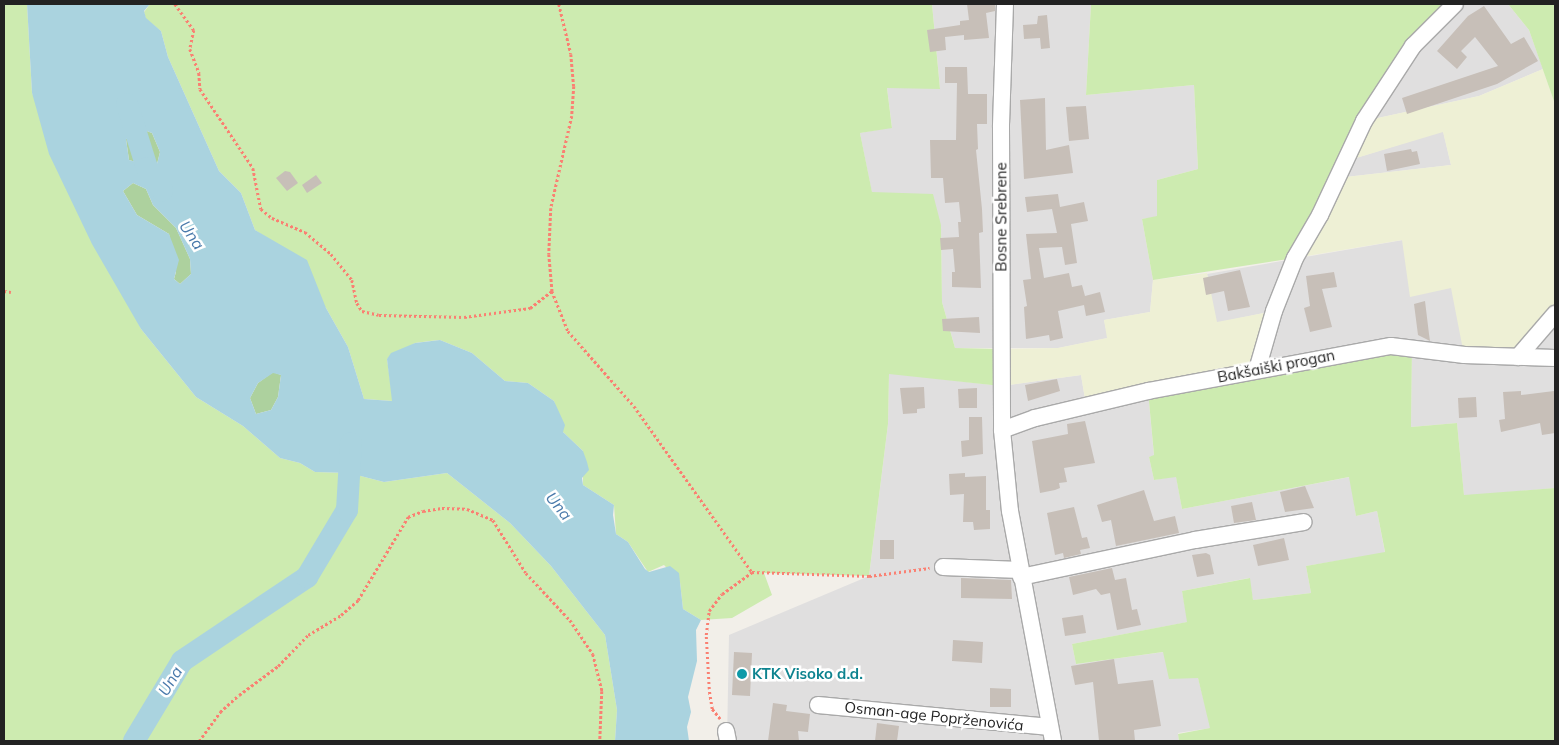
<!DOCTYPE html>
<meta charset="utf-8">
<style>
body{margin:0}
#map{position:relative;width:1559px;height:745px;overflow:hidden;background:#f2efe9;font-family:Mulish,sans-serif}
div>[style]{position:absolute}
.residential>*{inset:0;background:#e0dfdf}
.farmland>*{inset:0;background:#eef0d5}
.grass>*{inset:0;background:#cdebb0}
.forest>*{inset:0;background:#add19e}
.water>*{inset:0;background:#aad3df}
.river>*{height:22px;margin:-11px;padding:0 11px;transform-origin:11px;border-radius:11px;background:#aad3df}
.building>*{inset:0;background:#c7bfb8}
.path>*{height:2.5px;margin-top:-1.25px;transform-origin:0;background:repeating-linear-gradient(90deg,#fa8072 0 2.5px,transparent 0 5px)}
.roads{filter:drop-shadow(1px 0 #a9a9a9) drop-shadow(-1px 0 #a9a9a9) drop-shadow(0 1px #a9a9a9) drop-shadow(0 -1px #a9a9a9)}
.minor>*{height:16px;margin:-8px;padding:0 8px;transform-origin:8px;border-radius:8px;background:#fff}
.dots>*{width:14px;height:14px;translate:-50% -50%;box-sizing:border-box;border:2px solid #fff;border-radius:50%}
span{translate:-50% -50%;white-space:nowrap;text-align:center;line-height:1.15;-webkit-text-stroke:5px #fff;paint-order:stroke}
.street-label{font-size:15px;color:#222}
.culture-label{font-size:15px;color:#0d838f;font-weight:700}
.left{translate:0 -50%;text-align:left}
.water-label{font-size:16px;color:#4a7aab;font-style:italic}
.frame{position:absolute;inset:0;border:5px solid #222;pointer-events:none}
</style>
<div id="map">
<div class="residential">
<div style="clip-path:polygon(932px 4px,1091px 4px,1086px 95px,1194px 85px,1198px 169px,1157px 180px,1157px 217px,1142px 219px,1153px 280px,1150px 312px,1104px 320px,1108px 338px,1058px 348px,955px 348px,942px 302px,941px 225px,872px 193px,860px 133px,892px 127px,887px 88px,940px 88px)"></div>
<div style="clip-path:polygon(1455px 4px,1508px 4px,1529px 30px,1543px 69px,1479px 96px,1364px 121px)"></div>
<div style="clip-path:polygon(1443px 131px,1451px 165px,1337px 178px,1343px 162px)"></div>
<div style="clip-path:polygon(1403px 240px,1451px 287px,1555px 314px,1555px 488px,1464px 496px,1457px 423px,1411px 427px,1412px 347px,1257px 370px,1273px 311px,1216px 323px,1207px 274px)"></div>
<div style="clip-path:polygon(889px 373px,1001px 386px,1081px 375px,1086px 405px,1148px 391px,1154px 456px,1149px 457px,1154px 480px,1176px 476px,1182px 509px,1350px 477px,1356px 516px,1377px 511px,1385px 553px,1306px 566px,1311px 593px,1253px 600px,1249px 578px,1182px 591px,1188px 622px,1072px 644px,1076px 664px,1164px 652px,1198px 678px,1211px 728px,1178px 733px,1179px 741px,727px 741px,729px 635px,869px 576px,888px 424px)"></div>
</div>
<div class="farmland">
<div style="clip-path:polygon(1543px 69px,1555px 104px,1555px 314px,1518px 357px,1464px 355px,1451px 288px,1410px 297px,1402px 240px,1295px 258px,1337px 178px,1451px 165px,1443px 132px,1343px 162px,1364px 121px,1479px 96px)"></div>
<div style="clip-path:polygon(1207px 273px,1217px 322px,1274px 311px,1257px 370px,1086px 405px,1081px 375px,1001px 386px,1001px 349px,1058px 348px,1107px 338px,1104px 320px,1150px 312px,1153px 280px)"></div>
</div>
<div class="grass">
<div style="clip-path:polygon(4px 4px,27px 4px,32px 93px,141px 329px,196px 397px,243px 426px,280px 458px,300px 463px,315px 472px,349px 473px,384px 482px,447px 473px,510px 523px,551px 566px,605px 635px,617px 710px,615px 741px,4px 741px)"></div>
<div style="clip-path:polygon(150px 4px,932px 4px,940px 89px,887px 88px,892px 128px,860px 133px,872px 192px,933px 194px,941px 225px,942px 302px,955px 348px,1001px 349px,1001px 386px,889px 374px,888px 424px,869px 576px,764px 573px,772px 595px,732px 618px,701px 620px,683px 609px,680px 582px,664px 565px,648px 572px,628px 542px,616px 534px,614px 505px,583px 485px,583px 451px,563px 432px,554px 401px,528px 383px,505px 381px,472px 353px,440px 340px,430px 341px,415px 343px,387px 359px,393px 401px,364px 399px,348px 347px,326px 308px,273px 242px,255px 230px,241px 193px,219px 171px,168px 57px,161px 31px,146px 19px,144px 12px)"></div>
<div style="clip-path:polygon(1091px 4px,1455px 4px,1413px 46px,1295px 258px,1153px 280px,1142px 219px,1157px 216px,1157px 180px,1198px 169px,1194px 85px,1086px 95px)"></div>
<div style="clip-path:polygon(1508px 4px,1555px 4px,1555px 104px,1529px 30px)"></div>
<div style="clip-path:polygon(1412px 347px,1411px 427px,1457px 423px,1464px 495px,1555px 488px,1555px 741px,1179px 741px,1178px 734px,1210px 728px,1198px 678px,1169px 679px,1163px 652px,1076px 664px,1072px 644px,1187px 622px,1182px 591px,1250px 578px,1253px 600px,1311px 593px,1306px 566px,1385px 552px,1377px 511px,1356px 516px,1349px 477px,1182px 509px,1176px 477px,1154px 480px,1149px 457px,1154px 455px,1148px 391px)"></div>
</div>
<div class="forest">
<div style="clip-path:polygon(144px 130px,152px 133px,160px 152px,156px 168px,129px 160px,126px 139px)"></div>
<div style="clip-path:polygon(133px 183px,146px 189px,153px 205px,176px 228px,190px 259px,191px 274px,180px 284px,174px 279px,176px 272px,169px 234px,137px 215px,123px 191px)"></div>
<div style="clip-path:polygon(273px 372px,281px 375px,278px 397px,271px 410px,256px 414px,250px 398px,258px 383px)"></div>
</div>
<div class="water">
<div style="clip-path:polygon(evenodd,27px 4px,150px 4px,144px 11px,146px 18px,161px 31px,168px 57px,219px 171px,241px 193px,255px 230px,307px 260px,326px 308px,348px 347px,364px 399px,392px 401px,387px 359px,391px 353px,415px 343px,440px 340px,472px 353px,505px 381px,528px 383px,554px 401px,565px 425px,563px 432px,583px 451px,587px 462px,589px 470px,582px 478px,583px 485px,614px 505px,613px 515px,616px 534px,628px 542px,645px 569px,649px 572px,670px 566px,679px 573px,683px 609px,701px 620px,696px 630px,697px 661px,688px 697px,691px 712px,687px 727px,689px 741px,615px 741px,617px 710px,605px 635px,551px 566px,510px 523px,447px 473px,384px 482px,349px 473px,315px 472px,300px 463px,280px 458px,243px 426px,196px 397px,141px 329px,92px 244px,49px 154px,32px 93px,27px 4px,144px 130px,152px 133px,160px 152px,156px 168px,129px 160px,126px 139px,144px 130px,27px 4px,133px 183px,146px 189px,153px 205px,176px 228px,190px 259px,191px 274px,180px 284px,174px 279px,179px 260px,169px 234px,137px 215px,123px 191px,133px 183px,27px 4px,273px 373px,281px 375px,278px 397px,271px 410px,256px 414px,250px 398px,258px 383px,273px 373px)"></div>
</div>
<div class="river">
<div style="left:127px;top:104px;width:67px;rotate:72.6deg"></div>
<div style="left:147px;top:168px;width:27px;rotate:56deg"></div>
<div style="left:134px;top:741px;width:93px;rotate:-59deg"></div>
<div style="left:182px;top:661px;width:151px;rotate:-33.9deg"></div>
<div style="left:307px;top:577px;width:78px;rotate:-59.2deg"></div>
<div style="left:347px;top:510px;width:67px;rotate:-86.6deg"></div>
</div>
<div class="building">
<div style="clip-path:polygon(967px 4px,995px 4px,995px 11px,986px 13px,989px 38px,964px 40px,964px 35px,945px 37px,946px 50px,930px 52px,927px 30px,960px 25px,960px 21px,969px 20px)"></div>
<div style="clip-path:polygon(1484px 6px,1511px 44px,1524px 37px,1538px 61px,1497px 84px,1407px 114px,1402px 98px,1498px 66px,1475px 37px,1461px 51px,1467px 57px,1457px 69px,1437px 51px,1468px 16px)"></div>
<div style="clip-path:polygon(1047px 15px,1050px 48px,1041px 49px,1040px 38px,1024px 39px,1023px 25px,1037px 24px,1038px 16px)"></div>
<div style="clip-path:polygon(945px 67px,967px 67px,968px 94px,987px 94px,987px 124px,977px 124px,978px 149px,976px 150px,982px 209px,983px 232px,979px 233px,981px 288px,952px 287px,952px 272px,955px 272px,953px 249px,941px 250px,940px 238px,959px 237px,958px 222px,961px 222px,959px 202px,945px 203px,943px 178px,931px 178px,930px 140px,956px 140px,957px 83px,945px 83px)"></div>
<div style="clip-path:polygon(1045px 98px,1046px 150px,1069px 145px,1073px 173px,1024px 179px,1020px 100px)"></div>
<div style="clip-path:polygon(1086px 106px,1089px 139px,1069px 141px,1066px 107px)"></div>
<div style="clip-path:polygon(1411px 149px,1412px 152px,1417px 151px,1420px 164px,1387px 171px,1384px 154px)"></div>
<div style="clip-path:polygon(285px 171px,290px 172px,298px 183px,287px 191px,276px 178px)"></div>
<div style="clip-path:polygon(316px 175px,322px 183px,307px 193px,302px 185px)"></div>
<div style="clip-path:polygon(1058px 194px,1060px 207px,1084px 202px,1088px 221px,1071px 224px,1077px 263px,1065px 265px,1062px 247px,1039px 248px,1044px 278px,1069px 273px,1072px 287px,1082px 285px,1085px 296px,1100px 292px,1105px 312px,1086px 316px,1084px 305px,1058px 311px,1063px 338px,1050px 341px,1049px 335px,1026px 339px,1024px 307px,1027px 306px,1023px 280px,1031px 279px,1026px 234px,1057px 233px,1052px 209px,1027px 212px,1025px 197px)"></div>
<div style="clip-path:polygon(1240px 270px,1250px 307px,1228px 311px,1224px 291px,1206px 295px,1203px 278px)"></div>
<div style="clip-path:polygon(1334px 272px,1337px 287px,1322px 289px,1332px 327px,1310px 332px,1304px 308px,1310px 306px,1306px 276px)"></div>
<div style="clip-path:polygon(1425px 301px,1429px 334px,1430px 341px,1418px 335px,1414px 304px)"></div>
<div style="clip-path:polygon(979px 317px,980px 333px,943px 331px,942px 319px)"></div>
<div style="clip-path:polygon(1057px 379px,1060px 391px,1028px 401px,1025px 385px)"></div>
<div style="clip-path:polygon(924px 387px,925px 408px,917px 409px,917px 413px,903px 414px,900px 388px)"></div>
<div style="clip-path:polygon(977px 388px,977px 408px,959px 408px,958px 389px)"></div>
<div style="clip-path:polygon(1521px 391px,1521px 395px,1554px 391px,1555px 433px,1542px 435px,1540px 423px,1501px 432px,1499px 420px,1505px 419px,1503px 392px)"></div>
<div style="clip-path:polygon(1476px 397px,1477px 417px,1459px 418px,1458px 398px)"></div>
<div style="clip-path:polygon(969px 417px,982px 417px,983px 454px,962px 457px,961px 441px,969px 440px)"></div>
<div style="clip-path:polygon(1085px 421px,1095px 463px,1064px 468px,1067px 482px,1059px 483px,1060px 488px,1055px 490px,1040px 493px,1032px 441px,1068px 434px,1067px 424px)"></div>
<div style="clip-path:polygon(965px 473px,965px 477px,986px 476px,986px 510px,990px 510px,990px 529px,974px 530px,973px 522px,963px 522px,964px 494px,950px 495px,949px 474px)"></div>
<div style="clip-path:polygon(1305px 486px,1314px 508px,1285px 512px,1280px 492px)"></div>
<div style="clip-path:polygon(1144px 490px,1154px 521px,1175px 516px,1179px 533px,1116px 546px,1111px 520px,1102px 522px,1097px 505px)"></div>
<div style="clip-path:polygon(1252px 502px,1256px 520px,1234px 523px,1231px 506px)"></div>
<div style="clip-path:polygon(1074px 507px,1082px 538px,1087px 537px,1090px 548px,1080px 550px,1081px 554px,1064px 558px,1063px 553px,1055px 555px,1047px 513px)"></div>
<div style="clip-path:polygon(1284px 538px,1289px 560px,1258px 566px,1253px 545px)"></div>
<div style="clip-path:polygon(880px 540px,894px 540px,894px 559px,880px 559px)"></div>
<div style="clip-path:polygon(1206px 553px,1210px 555px,1214px 574px,1197px 577px,1192px 555px)"></div>
<div style="clip-path:polygon(1112px 568px,1115px 580px,1126px 578px,1132px 610px,1137px 609px,1141px 625px,1117px 630px,1110px 593px,1101px 595px,1096px 589px,1073px 595px,1069px 577px)"></div>
<div style="clip-path:polygon(961px 578px,1011px 580px,1012px 599px,961px 598px)"></div>
<div style="clip-path:polygon(1083px 615px,1086px 633px,1065px 636px,1062px 618px)"></div>
<div style="clip-path:polygon(953px 640px,983px 642px,982px 663px,952px 661px)"></div>
<div style="clip-path:polygon(734px 652px,752px 653px,750px 696px,732px 695px)"></div>
<div style="clip-path:polygon(1114px 659px,1118px 684px,1153px 680px,1161px 726px,1134px 730px,1135px 741px,1099px 741px,1093px 682px,1075px 685px,1071px 666px)"></div>
<div style="clip-path:polygon(990px 688px,1011px 689px,1011px 707px,990px 707px)"></div>
<div style="clip-path:polygon(773px 703px,787px 705px,786px 711px,810px 714px,808px 732px,798px 731px,799px 741px,768px 741px)"></div>
<div style="clip-path:polygon(877px 723px,899px 726px,897px 741px,875px 741px)"></div>
</div>
<div class="path">
<div style="left:175px;top:4px;width:32px;rotate:54deg"></div>
<div style="left:194px;top:30px;width:19px;rotate:102deg"></div>
<div style="left:190px;top:49px;width:26px;rotate:69deg"></div>
<div style="left:199px;top:73px;width:16px;rotate:86deg"></div>
<div style="left:200px;top:89px;width:95px;rotate:56.1deg"></div>
<div style="left:253px;top:168px;width:42px;rotate:79deg"></div>
<div style="left:261px;top:209px;width:14px;rotate:39deg"></div>
<div style="left:272px;top:218px;width:36px;rotate:23deg"></div>
<div style="left:305px;top:232px;width:34px;rotate:40deg"></div>
<div style="left:331px;top:254px;width:33px;rotate:51deg"></div>
<div style="left:352px;top:280px;width:24px;rotate:78deg"></div>
<div style="left:357px;top:303px;width:9px;rotate:58deg"></div>
<div style="left:362px;top:311px;width:17px;rotate:13deg"></div>
<div style="left:379px;top:315px;width:85px;rotate:1.3deg"></div>
<div style="left:464px;top:317px;width:67px;rotate:-7.8deg"></div>
<div style="left:530px;top:308px;width:28px;rotate:-38deg"></div>
<div style="left:559px;top:4px;width:51px;rotate:76.5deg"></div>
<div style="left:571px;top:54px;width:32px;rotate:85deg"></div>
<div style="left:574px;top:86px;width:30px;rotate:94deg"></div>
<div style="left:572px;top:116px;width:94px;rotate:102.9deg"></div>
<div style="left:551px;top:208px;width:46px;rotate:92.5deg"></div>
<div style="left:549px;top:254px;width:37px;rotate:85deg"></div>
<div style="left:552px;top:291px;width:43px;rotate:68.2deg"></div>
<div style="left:568px;top:331px;width:100px;rotate:48.7deg"></div>
<div style="left:634px;top:406px;width:204px;rotate:54.6deg"></div>
<div style="left:752px;top:572px;width:117px;rotate:2deg"></div>
<div style="left:869px;top:576px;width:61px;rotate:-7.6deg"></div>
<div style="left:4px;top:291px;width:7px;rotate:8deg"></div>
<div style="left:720px;top:719px;width:13px;rotate:-129deg"></div>
<div style="left:712px;top:709px;width:20px;rotate:-99deg"></div>
<div style="left:709px;top:689px;width:54px;rotate:-93.2deg"></div>
<div style="left:706px;top:635px;width:24px;rotate:-83deg"></div>
<div style="left:709px;top:611px;width:21px;rotate:-53deg"></div>
<div style="left:722px;top:594px;width:37px;rotate:-36deg"></div>
<div style="left:199px;top:741px;width:36px;rotate:-54deg"></div>
<div style="left:220px;top:712px;width:25px;rotate:-42deg"></div>
<div style="left:239px;top:695px;width:49px;rotate:-36.6deg"></div>
<div style="left:278px;top:666px;width:43px;rotate:-45.9deg"></div>
<div style="left:308px;top:635px;width:39px;rotate:-31deg"></div>
<div style="left:341px;top:615px;width:23px;rotate:-41deg"></div>
<div style="left:358px;top:600px;width:97px;rotate:-58.9deg"></div>
<div style="left:408px;top:517px;width:16px;rotate:-22deg"></div>
<div style="left:423px;top:511px;width:19px;rotate:-9deg"></div>
<div style="left:442px;top:508px;width:25px;rotate:2deg"></div>
<div style="left:467px;top:509px;width:28px;rotate:23deg"></div>
<div style="left:493px;top:520px;width:62px;rotate:58.1deg"></div>
<div style="left:526px;top:573px;width:64px;rotate:46.9deg"></div>
<div style="left:570px;top:620px;width:41px;rotate:55.9deg"></div>
<div style="left:593px;top:654px;width:38px;rotate:76deg"></div>
<div style="left:602px;top:691px;width:50px;rotate:92.3deg"></div>
</div>
<div class="roads">
<div class="minor">
<div style="left:1005px;top:4px;width:123px;rotate:91.9deg"></div>
<div style="left:1001px;top:127px;width:303px;rotate:89.8deg"></div>
<div style="left:1002px;top:430px;width:81px;rotate:84.4deg"></div>
<div style="left:1010px;top:511px;width:234px;rotate:79.4deg"></div>
<div style="left:1518px;top:357px;width:57px;rotate:-49.3deg"></div>
<div style="left:1257px;top:370px;width:61px;rotate:-73.9deg"></div>
<div style="left:1274px;top:311px;width:57px;rotate:-68.4deg"></div>
<div style="left:1295px;top:258px;width:50px;rotate:-59.8deg"></div>
<div style="left:1320px;top:215px;width:104px;rotate:-64.9deg"></div>
<div style="left:1364px;top:121px;width:90px;rotate:-56.8deg"></div>
<div style="left:1413px;top:46px;width:59px;rotate:-45deg"></div>
<div style="left:1002px;top:430px;width:35px;rotate:-20deg"></div>
<div style="left:1035px;top:418px;width:116px;rotate:-13.4deg"></div>
<div style="left:1148px;top:391px;width:247px;rotate:-10.5deg"></div>
<div style="left:1391px;top:346px;width:74px;rotate:7deg"></div>
<div style="left:1464px;top:355px;width:91px;rotate:1.9deg"></div>
<div style="left:943px;top:567px;width:77px;rotate:2.2deg"></div>
<div style="left:1021px;top:577px;width:178px;rotate:-12deg"></div>
<div style="left:1195px;top:540px;width:110px;rotate:-9.4deg"></div>
<div style="left:818px;top:705px;width:233px;rotate:5.4deg"></div>
<div style="left:726px;top:731px;width:10px;rotate:79deg"></div>
</div>
</div>
<div class="dots">
<div style="left:742px;top:674px;background:#0f9aa8"></div>
</div>
<div class="street-label">
<span style="left:1001px;top:217px;rotate:-90deg">Bosne Srebrene</span>
<span style="left:1276px;top:366px;rotate:-11deg">Bakšaiški progan</span>
<span style="left:934px;top:716px;rotate:6deg">Osman-age Poprženovića</span>
</div>
<div class="culture-label">
<span class="left" style="left:752px;top:674px">KTK Visoko d.d.</span>
</div>
<div class="water-label">
<span style="left:192px;top:235px;rotate:56deg">Una</span>
<span style="left:559px;top:506px;rotate:51deg">Una</span>
<span style="left:170px;top:681px;rotate:-59deg">Una</span>
</div>
<div class="frame"></div>
</div>
